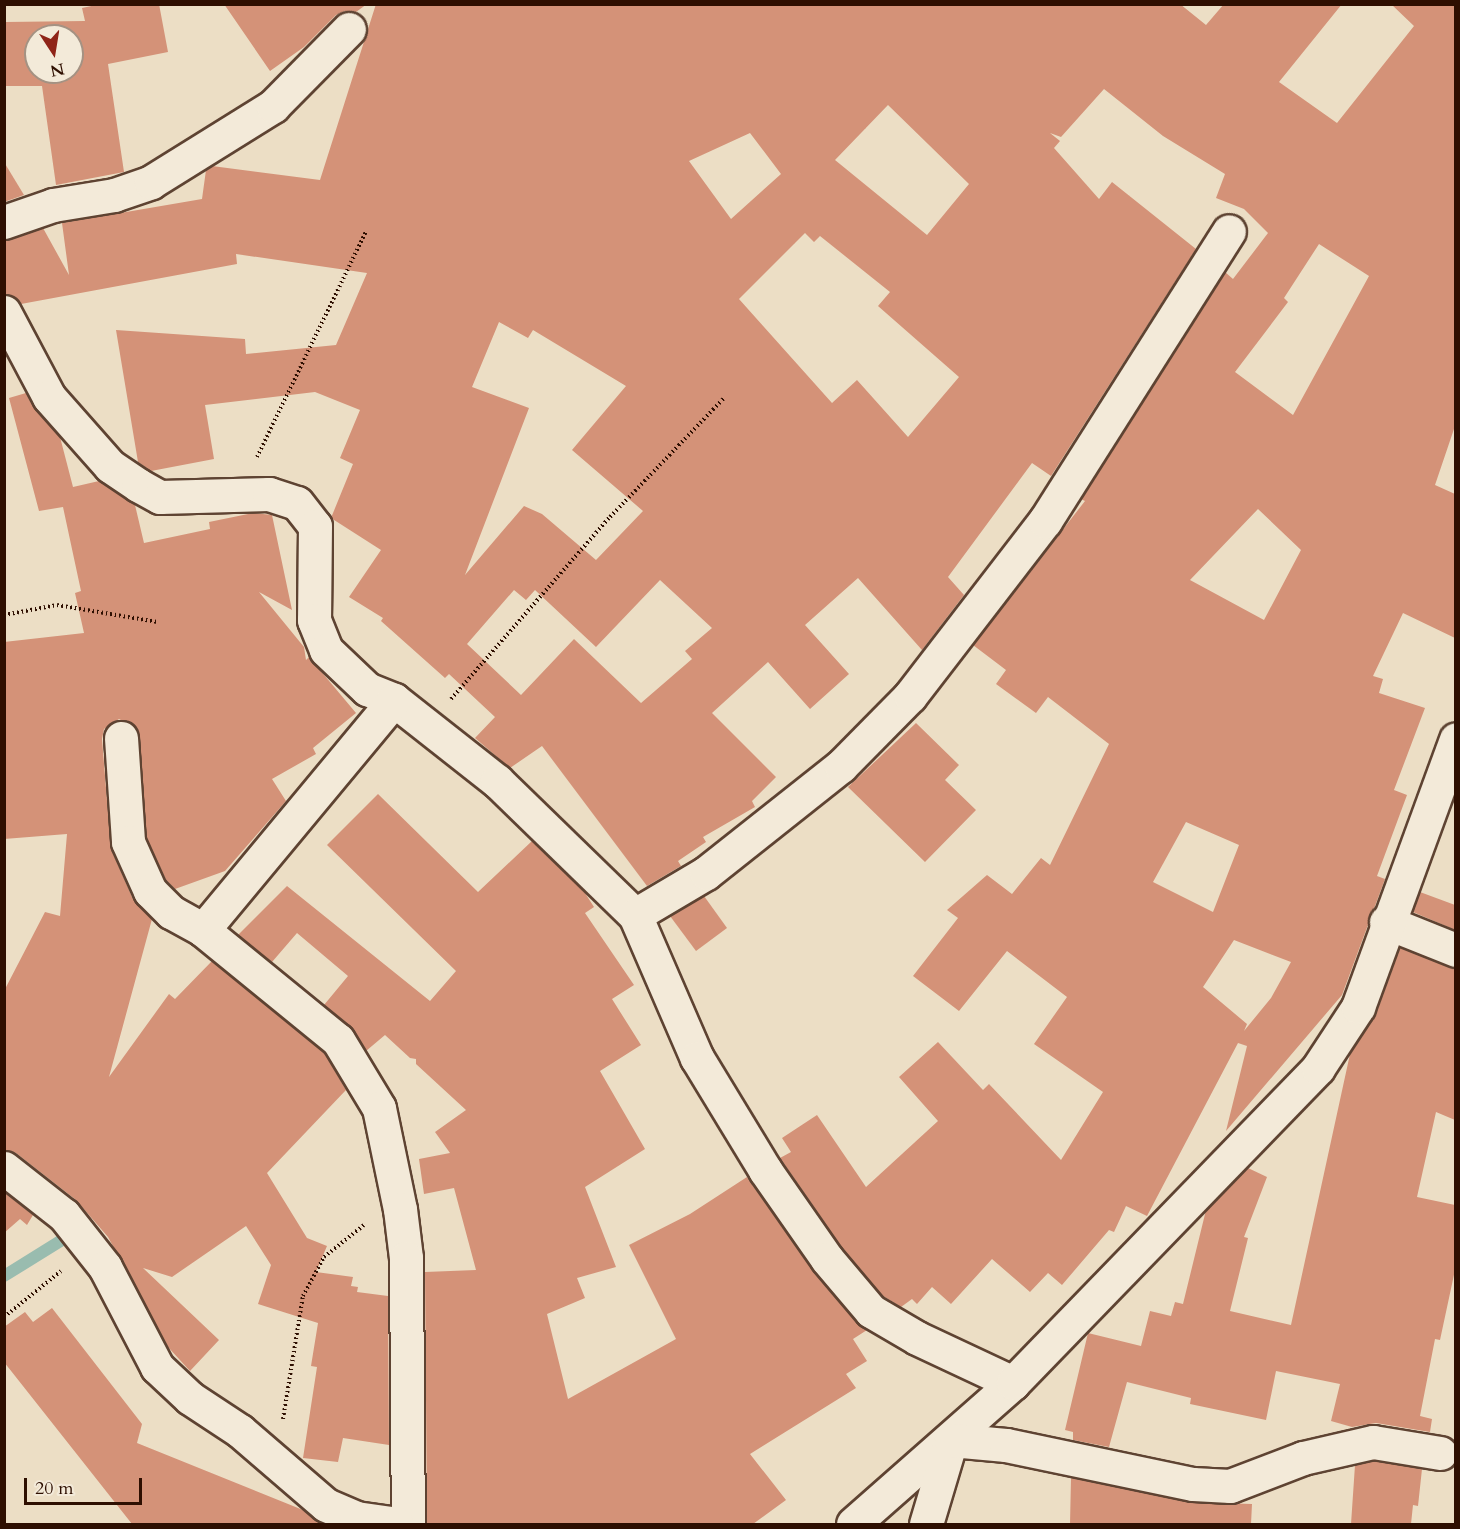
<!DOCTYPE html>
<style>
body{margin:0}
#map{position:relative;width:1460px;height:1529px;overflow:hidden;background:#ecdec5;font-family:Cardo,serif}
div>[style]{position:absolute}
.stream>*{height:12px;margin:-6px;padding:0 6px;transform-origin:6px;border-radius:6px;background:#99bcaf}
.building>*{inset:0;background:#d49278}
.path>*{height:4px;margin-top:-2px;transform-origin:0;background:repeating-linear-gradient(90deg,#2e0f01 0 1.5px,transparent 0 4.5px)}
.roads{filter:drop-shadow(2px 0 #5e4332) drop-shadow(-2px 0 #5e4332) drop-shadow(0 2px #5e4332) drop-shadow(0 -2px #5e4332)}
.minor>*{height:33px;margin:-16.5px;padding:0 16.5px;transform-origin:16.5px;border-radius:16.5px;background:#f3ead9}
span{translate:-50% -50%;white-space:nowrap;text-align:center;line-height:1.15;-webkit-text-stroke:4.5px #f3ead9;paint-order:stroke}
.frame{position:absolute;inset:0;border:6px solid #2e0f01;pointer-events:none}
.north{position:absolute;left:24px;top:24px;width:60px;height:60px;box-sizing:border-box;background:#f3ead9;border:2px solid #a49283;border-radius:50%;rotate:168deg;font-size:16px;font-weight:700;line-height:24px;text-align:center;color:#2e0f01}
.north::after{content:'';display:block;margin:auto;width:21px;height:27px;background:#8f2418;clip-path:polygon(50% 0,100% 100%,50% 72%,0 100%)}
.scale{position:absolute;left:24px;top:1478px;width:118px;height:27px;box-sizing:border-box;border:3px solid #2e0f01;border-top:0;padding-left:8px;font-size:18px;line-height:21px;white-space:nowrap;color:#2e0f01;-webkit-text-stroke:4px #f3ead9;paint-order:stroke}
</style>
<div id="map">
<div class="stream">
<div style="left:4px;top:1276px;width:68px;rotate:-31.8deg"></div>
</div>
<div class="building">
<div style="clip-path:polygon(evenodd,101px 4px,159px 4px,168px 52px,108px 64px,124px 172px,56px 185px,42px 86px,6px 86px,6px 22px,85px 21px,82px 8px,101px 4px,36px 36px,72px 36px,72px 72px,36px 72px,36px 36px)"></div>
<div style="clip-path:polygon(224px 4px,367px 4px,356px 12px,345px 11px,336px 15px,304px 47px,270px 71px)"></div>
<div style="clip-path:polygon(evenodd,376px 4px,1180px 4px,1206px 25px,1224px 4px,1342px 4px,1279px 82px,1337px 123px,1414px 26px,1391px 4px,1455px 4px,1455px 426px,1435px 485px,1455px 494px,1455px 638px,1403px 613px,1373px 676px,1383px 679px,1379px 693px,1425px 708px,1394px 790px,1407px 795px,1377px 876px,1385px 879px,1342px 995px,1226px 1131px,1247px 1046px,1238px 1043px,1147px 1216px,1126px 1206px,1114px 1232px,1109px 1230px,1062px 1285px,1048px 1273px,1030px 1292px,992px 1259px,951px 1304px,932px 1287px,917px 1304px,912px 1299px,901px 1307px,883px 1296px,842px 1248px,780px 1158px,791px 1152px,782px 1138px,817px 1115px,866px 1187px,938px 1121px,899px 1077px,938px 1042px,983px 1090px,989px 1084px,1061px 1160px,1103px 1092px,1034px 1044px,1067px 997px,1007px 951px,959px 1011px,913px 976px,958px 918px,947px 910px,987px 875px,1012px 894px,1041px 858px,1050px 865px,1109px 744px,1048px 697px,1036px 713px,996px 684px,1006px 670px,973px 645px,1085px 501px,1081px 499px,1225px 272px,1233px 279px,1268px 233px,1244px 209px,1216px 198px,1225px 174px,1163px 136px,1104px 89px,1061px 137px,1050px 133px,1060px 141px,1054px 148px,1099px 199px,1112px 182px,1196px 249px,1051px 476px,1032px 463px,948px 577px,964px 595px,922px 650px,858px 578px,805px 625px,849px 674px,810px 709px,768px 662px,712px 713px,776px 777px,752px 801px,755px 807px,703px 837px,706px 842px,678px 861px,681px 866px,647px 886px,542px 746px,510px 768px,475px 738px,495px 717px,449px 674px,445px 678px,381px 621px,383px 618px,349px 597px,381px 550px,331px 518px,353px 464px,340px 458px,360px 410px,315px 392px,205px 405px,214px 459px,151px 471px,138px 462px,116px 330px,245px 339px,246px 354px,336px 345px,367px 273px,236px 254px,237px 264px,21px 304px,4px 293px,4px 240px,43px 228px,69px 275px,62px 223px,202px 199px,206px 170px,212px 166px,320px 180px,376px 4px,888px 105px,969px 184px,927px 235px,835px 160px,888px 105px,376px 4px,750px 133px,781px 174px,731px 219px,689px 161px,750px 133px,376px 4px,805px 233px,814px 242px,820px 236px,890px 292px,878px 306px,959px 377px,908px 437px,857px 380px,832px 403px,739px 299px,805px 233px,376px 4px,1319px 244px,1369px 276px,1293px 415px,1235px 372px,1288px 302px,1284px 298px,1319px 244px,376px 4px,499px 322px,528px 338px,533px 330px,626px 386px,572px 450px,643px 511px,596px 560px,542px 514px,524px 506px,465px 575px,529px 408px,472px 387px,499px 322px,376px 4px,1258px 509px,1301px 550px,1264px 620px,1190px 580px,1258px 509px,376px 4px,660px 580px,712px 628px,685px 651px,692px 659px,641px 703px,574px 639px,521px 695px,467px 644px,514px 590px,526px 600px,535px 590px,596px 647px,660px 580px,376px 4px,1186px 822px,1239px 845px,1213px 912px,1153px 882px,1186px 822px,376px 4px,1234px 940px,1291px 962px,1271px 998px,1244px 1031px,1247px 1024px,1203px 987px,1234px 940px)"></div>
<div style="clip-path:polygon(4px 162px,24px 195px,4px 202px)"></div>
<div style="clip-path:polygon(26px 393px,60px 437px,73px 487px,99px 481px,135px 505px,144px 543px,210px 529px,209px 522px,253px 513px,272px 515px,292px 610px,259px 592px,304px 647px,306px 660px,309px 657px,356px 713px,313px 748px,316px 754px,272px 779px,286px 801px,225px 871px,175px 889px,166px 880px,146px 837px,137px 728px,119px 719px,104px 729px,102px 739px,111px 849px,133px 899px,152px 919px,109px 1077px,169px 994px,175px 999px,212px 961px,324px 1052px,346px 1090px,267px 1173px,307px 1238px,327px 1246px,316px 1272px,353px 1277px,351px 1286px,358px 1287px,357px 1292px,388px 1296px,389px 1445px,343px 1438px,338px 1462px,303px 1458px,317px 1367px,311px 1366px,318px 1323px,258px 1304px,271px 1265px,246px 1226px,172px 1277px,143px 1268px,219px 1340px,190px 1371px,168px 1347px,108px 1237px,76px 1200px,16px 1153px,4px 1150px,4px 991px,45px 912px,60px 916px,67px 834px,4px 839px,4px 642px,84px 633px,75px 593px,81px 591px,63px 507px,39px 511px,9px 398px)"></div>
<div style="clip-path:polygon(916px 723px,959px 765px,945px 780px,976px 810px,925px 862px,848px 787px)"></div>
<div style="clip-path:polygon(378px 794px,478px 892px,532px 841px,585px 893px,594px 907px,585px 913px,634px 985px,612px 999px,641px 1045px,600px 1071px,645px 1149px,585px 1187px,616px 1267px,577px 1278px,585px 1298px,547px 1314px,568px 1399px,676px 1339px,629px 1245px,690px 1214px,747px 1177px,813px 1271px,867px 1330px,853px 1339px,867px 1361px,846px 1374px,856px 1388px,750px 1454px,786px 1500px,753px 1524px,427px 1524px,425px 1272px,476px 1270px,454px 1188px,424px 1194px,419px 1159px,450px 1153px,435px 1132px,466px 1110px,416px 1064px,416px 1059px,410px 1058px,385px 1035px,366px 1051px,350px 1026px,324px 1005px,348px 976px,297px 933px,272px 962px,238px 935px,287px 886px,430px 1001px,456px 971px,327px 845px)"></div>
<div style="clip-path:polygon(1420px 892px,1455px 905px,1455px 930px,1413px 912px)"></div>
<div style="clip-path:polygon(704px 896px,727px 928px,696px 951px,670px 916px)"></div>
<div style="clip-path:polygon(1400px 948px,1455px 968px,1455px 1120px,1436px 1112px,1417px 1197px,1455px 1205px,1455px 1270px,1440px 1340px,1435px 1339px,1420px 1416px,1432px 1419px,1430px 1432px,1376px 1423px,1352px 1427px,1331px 1421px,1340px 1384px,1276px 1371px,1266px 1420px,1190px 1404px,1191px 1398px,1127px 1382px,1109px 1447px,1073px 1440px,1073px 1432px,1065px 1430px,1088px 1333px,1141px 1346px,1150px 1311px,1171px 1316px,1175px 1302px,1183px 1304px,1206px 1210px,1248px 1168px,1267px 1177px,1244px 1237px,1248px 1238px,1230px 1311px,1291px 1325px,1350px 1054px,1376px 1014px)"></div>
<div style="clip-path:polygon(4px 1192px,33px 1215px,27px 1225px,20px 1219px,4px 1233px)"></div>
<div style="clip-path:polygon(52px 1308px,142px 1424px,137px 1443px,303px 1510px,324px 1524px,132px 1524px,4px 1362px,4px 1327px,25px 1312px,33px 1322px)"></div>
<div style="clip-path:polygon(1374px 1461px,1422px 1469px,1418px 1506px,1413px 1505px,1411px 1524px,1351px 1524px,1355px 1465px)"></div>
<div style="clip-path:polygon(1071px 1478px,1189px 1502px,1252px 1504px,1251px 1524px,1070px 1524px)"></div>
</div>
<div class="path">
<div style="left:257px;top:457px;width:250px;rotate:-64.2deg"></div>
<div style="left:4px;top:615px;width:54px;rotate:-10.7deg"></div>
<div style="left:57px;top:605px;width:102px;rotate:9.6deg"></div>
<div style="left:451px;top:699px;width:242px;rotate:-48.9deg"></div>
<div style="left:610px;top:517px;width:165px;rotate:-46.2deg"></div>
<div style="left:4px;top:1317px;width:73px;rotate:-38.9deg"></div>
<div style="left:283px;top:1419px;width:125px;rotate:-80.8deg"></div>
<div style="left:303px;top:1296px;width:44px;rotate:-61.7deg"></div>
<div style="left:324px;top:1257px;width:51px;rotate:-38.7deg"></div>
</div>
<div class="roads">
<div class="minor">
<div style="left:4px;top:222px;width:52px;rotate:-19.1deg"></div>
<div style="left:53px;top:205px;width:62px;rotate:-9.3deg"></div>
<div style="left:114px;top:195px;width:39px;rotate:-19deg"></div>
<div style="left:151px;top:182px;width:144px;rotate:-31.9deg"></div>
<div style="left:273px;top:106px;width:108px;rotate:-45.4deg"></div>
<div style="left:4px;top:312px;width:96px;rotate:62.1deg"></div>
<div style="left:49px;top:397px;width:92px;rotate:48.5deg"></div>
<div style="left:110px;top:466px;width:34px;rotate:34deg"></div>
<div style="left:138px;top:485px;width:25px;rotate:29deg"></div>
<div style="left:160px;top:497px;width:109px;rotate:-1.6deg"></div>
<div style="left:269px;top:494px;width:29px;rotate:18deg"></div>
<div style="left:297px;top:503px;width:29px;rotate:52deg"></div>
<div style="left:315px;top:526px;width:94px;rotate:90.6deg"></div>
<div style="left:314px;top:620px;width:32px;rotate:68deg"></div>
<div style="left:326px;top:650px;width:57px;rotate:43.6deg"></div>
<div style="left:367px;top:689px;width:29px;rotate:22deg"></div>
<div style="left:394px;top:700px;width:131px;rotate:38.2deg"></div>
<div style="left:497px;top:781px;width:192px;rotate:44.2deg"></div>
<div style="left:635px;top:915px;width:156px;rotate:66.6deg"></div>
<div style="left:697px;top:1058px;width:131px;rotate:58.7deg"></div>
<div style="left:765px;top:1170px;width:108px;rotate:55.1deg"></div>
<div style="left:827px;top:1259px;width:68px;rotate:49.8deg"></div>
<div style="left:871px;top:1311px;width:53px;rotate:30.4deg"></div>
<div style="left:917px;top:1338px;width:106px;rotate:25.1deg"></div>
<div style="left:121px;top:738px;width:104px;rotate:86.1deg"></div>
<div style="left:128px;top:842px;width:54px;rotate:65.8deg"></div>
<div style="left:150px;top:891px;width:30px;rotate:45deg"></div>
<div style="left:171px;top:912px;width:37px;rotate:29deg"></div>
<div style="left:203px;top:930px;width:174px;rotate:39.2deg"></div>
<div style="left:338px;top:1040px;width:79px;rotate:58.9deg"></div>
<div style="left:379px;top:1108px;width:103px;rotate:78.3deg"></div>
<div style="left:400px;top:1209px;width:49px;rotate:83deg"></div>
<div style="left:406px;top:1258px;width:266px;rotate:89.6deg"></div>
<div style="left:635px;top:915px;width:82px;rotate:-30.6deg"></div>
<div style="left:706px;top:873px;width:172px;rotate:-38.4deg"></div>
<div style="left:841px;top:766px;width:98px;rotate:-45.4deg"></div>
<div style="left:910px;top:696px;width:221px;rotate:-52.4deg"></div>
<div style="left:1045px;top:521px;width:343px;rotate:-57.6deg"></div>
<div style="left:1386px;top:922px;width:75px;rotate:21.8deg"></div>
<div style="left:203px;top:930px;width:299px;rotate:-50.3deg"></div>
<div style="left:4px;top:1168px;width:76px;rotate:38.1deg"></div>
<div style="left:64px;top:1215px;width:66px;rotate:51.7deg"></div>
<div style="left:105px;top:1267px;width:113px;rotate:62.5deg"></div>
<div style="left:157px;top:1367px;width:45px;rotate:43.2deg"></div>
<div style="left:190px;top:1398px;width:60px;rotate:33.4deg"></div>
<div style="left:240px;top:1431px;width:113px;rotate:40.7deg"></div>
<div style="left:326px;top:1505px;width:33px;rotate:23deg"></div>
<div style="left:356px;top:1518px;width:41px;rotate:8.3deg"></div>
<div style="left:853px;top:1524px;width:213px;rotate:-41.4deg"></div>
<div style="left:1013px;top:1383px;width:438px;rotate:-45.9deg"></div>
<div style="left:1318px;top:1068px;width:73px;rotate:-56.7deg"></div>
<div style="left:1358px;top:1007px;width:285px;rotate:-69.9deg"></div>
<div style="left:926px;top:1524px;width:88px;rotate:-73.4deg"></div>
<div style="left:951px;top:1440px;width:55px;rotate:5.2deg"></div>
<div style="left:1006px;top:1445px;width:191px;rotate:11.8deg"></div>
<div style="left:1193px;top:1484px;width:37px;rotate:3deg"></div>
<div style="left:1230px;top:1486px;width:78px;rotate:-21deg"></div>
<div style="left:1303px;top:1458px;width:72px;rotate:-12.9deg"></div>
<div style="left:1373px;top:1442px;width:68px;rotate:9.3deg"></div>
</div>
</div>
<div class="frame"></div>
<div class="north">N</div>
<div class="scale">20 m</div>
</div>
